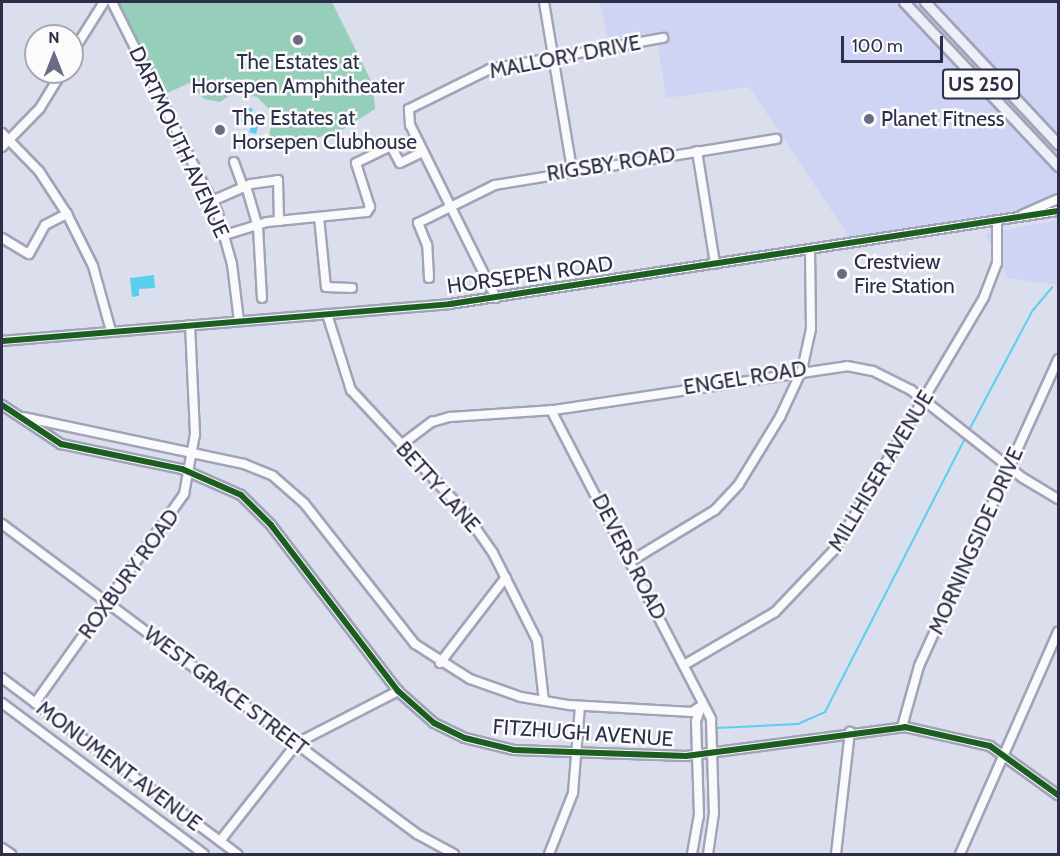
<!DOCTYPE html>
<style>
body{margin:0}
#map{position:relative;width:1060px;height:856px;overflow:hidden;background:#dbdeed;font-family:Cabin,sans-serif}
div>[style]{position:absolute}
.built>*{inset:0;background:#cfd4f5}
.green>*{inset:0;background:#96cfb9}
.water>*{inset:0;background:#5bcfee}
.stream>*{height:2px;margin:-1px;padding:0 1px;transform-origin:1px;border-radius:1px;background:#5bcfee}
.roads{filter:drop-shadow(2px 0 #a1a3b7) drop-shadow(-2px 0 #a1a3b7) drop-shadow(0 2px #a1a3b7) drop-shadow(0 -2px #a1a3b7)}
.minor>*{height:8px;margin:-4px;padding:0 4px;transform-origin:4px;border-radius:4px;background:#fafafc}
.major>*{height:9px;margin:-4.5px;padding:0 4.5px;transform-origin:4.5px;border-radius:4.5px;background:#eeeff6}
.cycleway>*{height:6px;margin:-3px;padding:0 3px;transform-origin:3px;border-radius:3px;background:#1b5e20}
.dots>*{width:16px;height:16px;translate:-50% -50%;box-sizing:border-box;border:3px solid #fbfbfb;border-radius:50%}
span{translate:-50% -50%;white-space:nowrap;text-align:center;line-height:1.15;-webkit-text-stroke:5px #fbfbfb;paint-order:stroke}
.shield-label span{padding:2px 4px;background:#fbfbfb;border:2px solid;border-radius:4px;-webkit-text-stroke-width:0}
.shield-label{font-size:20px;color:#2c2e4a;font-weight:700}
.street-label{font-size:21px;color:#2c2e4a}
.poi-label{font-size:21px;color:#2c2e4a}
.left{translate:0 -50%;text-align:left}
.frame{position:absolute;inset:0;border:3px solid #2c2e4a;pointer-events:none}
.north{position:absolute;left:24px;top:24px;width:60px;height:60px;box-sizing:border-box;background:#fbfbfb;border:2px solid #a8a9b4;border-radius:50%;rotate:0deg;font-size:16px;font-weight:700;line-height:24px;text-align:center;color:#2c2e4a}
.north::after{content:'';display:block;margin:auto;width:21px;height:27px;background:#696c83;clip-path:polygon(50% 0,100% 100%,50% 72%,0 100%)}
.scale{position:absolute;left:841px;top:36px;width:102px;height:27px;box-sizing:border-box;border:3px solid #2c2e4a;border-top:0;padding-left:8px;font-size:18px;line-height:21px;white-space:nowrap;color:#2c2e4a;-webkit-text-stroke:4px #fbfbfb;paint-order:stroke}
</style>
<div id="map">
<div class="built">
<div style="clip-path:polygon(600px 2px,1058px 2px,1058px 204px,849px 237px,749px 87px,666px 98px,656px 33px,608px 39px)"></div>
<div style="clip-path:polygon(1058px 220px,1058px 285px,1008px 278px,985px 234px)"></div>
</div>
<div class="green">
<div style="clip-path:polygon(113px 2px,332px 2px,373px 85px,375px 109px,342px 130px,289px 146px,269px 138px,273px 113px,257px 97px,233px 93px,220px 102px,204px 99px,189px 83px,161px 96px)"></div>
</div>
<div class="water">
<div style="clip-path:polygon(244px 106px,253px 109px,249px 119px,259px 123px,256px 134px,249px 132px,251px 126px,235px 121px)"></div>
<div style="clip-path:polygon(154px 275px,155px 288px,139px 289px,139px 296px,132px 297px,130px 278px)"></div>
</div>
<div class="stream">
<div style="left:968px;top:432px;width:138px;rotate:-62deg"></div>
<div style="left:1033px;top:310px;width:30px;rotate:-50deg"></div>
<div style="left:716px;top:728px;width:82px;rotate:-2.8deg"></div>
<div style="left:798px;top:724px;width:30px;rotate:-24deg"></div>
<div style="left:825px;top:712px;width:309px;rotate:-62.9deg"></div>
</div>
<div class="roads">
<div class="minor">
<div style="left:112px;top:2px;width:237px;rotate:63.4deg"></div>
<div style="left:218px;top:214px;width:52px;rotate:74.4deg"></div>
<div style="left:232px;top:264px;width:57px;rotate:83deg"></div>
<div style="left:544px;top:2px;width:170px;rotate:80.5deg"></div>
<div style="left:72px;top:53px;width:60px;rotate:-57.9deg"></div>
<div style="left:2px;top:133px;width:53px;rotate:45.8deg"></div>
<div style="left:39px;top:171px;width:51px;rotate:56.9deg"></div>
<div style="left:67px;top:214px;width:58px;rotate:63.4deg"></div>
<div style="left:93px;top:266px;width:67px;rotate:74.5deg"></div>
<div style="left:2px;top:147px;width:54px;rotate:-45.7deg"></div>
<div style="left:40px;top:108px;width:42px;rotate:-58.6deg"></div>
<div style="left:697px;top:151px;width:114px;rotate:80.9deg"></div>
<div style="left:234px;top:162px;width:27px;rotate:70deg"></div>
<div style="left:246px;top:186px;width:43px;rotate:73.7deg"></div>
<div style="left:258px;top:227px;width:71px;rotate:86.8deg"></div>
<div style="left:212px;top:201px;width:43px;rotate:-23.6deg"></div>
<div style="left:251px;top:184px;width:27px;rotate:-8deg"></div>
<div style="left:278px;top:180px;width:41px;rotate:88.6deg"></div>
<div style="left:1022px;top:215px;width:39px;rotate:-24deg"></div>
<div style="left:319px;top:217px;width:70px;rotate:84.3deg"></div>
<div style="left:326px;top:287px;width:26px;rotate:2deg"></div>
<div style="left:225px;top:235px;width:44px;rotate:-17.2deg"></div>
<div style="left:267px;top:222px;width:100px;rotate:-5.7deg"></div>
<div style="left:367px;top:212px;width:6px;rotate:-59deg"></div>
<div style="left:370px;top:207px;width:46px;rotate:-107.7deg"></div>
<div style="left:356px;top:163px;width:39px;rotate:-26deg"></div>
<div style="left:391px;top:146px;width:19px;rotate:62deg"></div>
<div style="left:400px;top:163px;width:25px;rotate:-26deg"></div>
<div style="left:2px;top:238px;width:31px;rotate:31deg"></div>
<div style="left:29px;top:254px;width:33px;rotate:-61deg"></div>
<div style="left:45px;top:225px;width:25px;rotate:-27deg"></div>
<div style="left:429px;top:278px;width:33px;rotate:-93deg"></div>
<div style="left:427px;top:245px;width:24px;rotate:-112deg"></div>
<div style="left:418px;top:223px;width:86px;rotate:-26.3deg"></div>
<div style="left:495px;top:185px;width:285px;rotate:-9.3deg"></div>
<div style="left:496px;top:298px;width:193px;rotate:-116.4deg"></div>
<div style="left:410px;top:125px;width:16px;rotate:-94deg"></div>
<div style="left:409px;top:109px;width:90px;rotate:-26.3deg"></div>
<div style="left:490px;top:69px;width:176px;rotate:-10.2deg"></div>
<div style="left:327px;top:314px;width:80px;rotate:72.5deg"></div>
<div style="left:351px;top:390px;width:164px;rotate:47deg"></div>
<div style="left:463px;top:510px;width:52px;rotate:55.1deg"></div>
<div style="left:493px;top:553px;width:97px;rotate:63.2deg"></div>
<div style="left:537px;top:640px;width:61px;rotate:83.5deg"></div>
<div style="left:2px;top:341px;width:450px;rotate:-4.7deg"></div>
<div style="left:450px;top:304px;width:615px;rotate:-8.7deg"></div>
<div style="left:2px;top:405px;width:71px;rotate:33.5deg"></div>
<div style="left:61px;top:444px;width:124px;rotate:11.7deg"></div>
<div style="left:182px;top:469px;width:64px;rotate:23.8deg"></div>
<div style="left:241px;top:495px;width:42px;rotate:45deg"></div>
<div style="left:271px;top:525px;width:209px;rotate:52.6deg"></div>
<div style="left:398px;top:691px;width:48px;rotate:41.6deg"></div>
<div style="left:434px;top:723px;width:34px;rotate:26deg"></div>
<div style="left:465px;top:738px;width:50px;rotate:13.8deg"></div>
<div style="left:514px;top:750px;width:172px;rotate:2deg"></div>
<div style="left:686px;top:756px;width:221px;rotate:-7.5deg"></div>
<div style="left:905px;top:727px;width:87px;rotate:12.6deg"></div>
<div style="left:990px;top:746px;width:84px;rotate:35.8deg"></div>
<div style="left:551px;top:410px;width:348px;rotate:62.6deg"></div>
<div style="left:711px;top:719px;width:94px;rotate:88.2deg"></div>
<div style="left:714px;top:813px;width:41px;rotate:98.3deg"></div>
<div style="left:23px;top:417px;width:226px;rotate:12deg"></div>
<div style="left:244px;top:464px;width:31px;rotate:22deg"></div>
<div style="left:273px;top:476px;width:41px;rotate:41.1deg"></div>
<div style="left:304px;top:503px;width:179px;rotate:51.8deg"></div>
<div style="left:415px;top:644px;width:65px;rotate:32.5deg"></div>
<div style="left:470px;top:679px;width:54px;rotate:19.4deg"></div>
<div style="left:521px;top:697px;width:49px;rotate:9.5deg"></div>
<div style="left:569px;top:705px;width:123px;rotate:3.3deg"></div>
<div style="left:692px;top:712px;width:11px;rotate:-34deg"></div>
<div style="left:401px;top:445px;width:39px;rotate:-37deg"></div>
<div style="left:432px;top:422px;width:19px;rotate:-16deg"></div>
<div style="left:450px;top:417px;width:104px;rotate:-3.9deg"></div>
<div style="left:554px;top:410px;width:296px;rotate:-8.5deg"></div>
<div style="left:847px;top:366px;width:26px;rotate:11deg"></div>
<div style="left:873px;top:371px;width:42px;rotate:26.6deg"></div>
<div style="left:911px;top:390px;width:142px;rotate:38.2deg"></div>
<div style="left:1023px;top:478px;width:41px;rotate:31deg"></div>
<div style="left:2px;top:524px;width:518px;rotate:36.76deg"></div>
<div style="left:417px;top:834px;width:42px;rotate:28.4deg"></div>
<div style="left:631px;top:561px;width:98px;rotate:-31.3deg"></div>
<div style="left:715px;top:510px;width:35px;rotate:-47deg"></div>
<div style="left:739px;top:484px;width:79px;rotate:-58.5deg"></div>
<div style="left:780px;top:417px;width:52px;rotate:-64.9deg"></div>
<div style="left:802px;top:370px;width:42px;rotate:-77.6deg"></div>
<div style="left:811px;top:329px;width:79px;rotate:-90.7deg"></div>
<div style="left:440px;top:663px;width:108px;rotate:-52.5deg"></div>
<div style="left:684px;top:665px;width:105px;rotate:-30.2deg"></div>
<div style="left:775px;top:612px;width:86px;rotate:-46.4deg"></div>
<div style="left:834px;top:550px;width:294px;rotate:-59.3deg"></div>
<div style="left:984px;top:297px;width:36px;rotate:-69deg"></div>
<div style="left:997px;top:263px;width:43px;rotate:-90deg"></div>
<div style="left:2px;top:678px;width:294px;rotate:36.8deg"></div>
<div style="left:2px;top:703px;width:252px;rotate:36.8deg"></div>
<div style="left:35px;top:703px;width:257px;rotate:-54.5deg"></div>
<div style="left:184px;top:494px;width:61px;rotate:-79.6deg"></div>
<div style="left:195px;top:434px;width:109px;rotate:-92.6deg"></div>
<div style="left:902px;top:727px;width:63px;rotate:-74.4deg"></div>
<div style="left:919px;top:666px;width:337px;rotate:-65.6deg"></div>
<div style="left:220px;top:841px;width:125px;rotate:-51.8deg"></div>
<div style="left:297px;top:743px;width:114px;rotate:-27.2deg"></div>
<div style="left:2px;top:848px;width:11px;rotate:34deg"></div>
<div style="left:549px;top:854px;width:66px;rotate:-68.5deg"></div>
<div style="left:573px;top:793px;width:87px;rotate:-85.4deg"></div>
<div style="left:692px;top:854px;width:39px;rotate:-80deg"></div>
<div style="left:699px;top:816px;width:95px;rotate:-91.8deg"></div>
<div style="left:696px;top:721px;width:15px;rotate:-70deg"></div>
<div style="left:836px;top:854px;width:123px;rotate:-83.5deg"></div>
<div style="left:960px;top:854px;width:243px;rotate:-66.2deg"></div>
</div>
<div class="major">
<div style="left:904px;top:2px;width:225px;rotate:46.8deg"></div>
<div style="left:925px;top:2px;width:195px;rotate:46.9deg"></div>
</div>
</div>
<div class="cycleway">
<div style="left:2px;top:341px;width:450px;rotate:-4.7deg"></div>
<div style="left:450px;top:304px;width:615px;rotate:-8.7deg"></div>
<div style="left:2px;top:405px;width:71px;rotate:33.5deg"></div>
<div style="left:61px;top:444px;width:124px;rotate:11.7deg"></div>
<div style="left:182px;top:469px;width:64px;rotate:23.8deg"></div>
<div style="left:241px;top:495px;width:42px;rotate:45deg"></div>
<div style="left:271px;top:525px;width:209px;rotate:52.6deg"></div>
<div style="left:398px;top:691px;width:48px;rotate:41.6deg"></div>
<div style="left:434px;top:723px;width:34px;rotate:26deg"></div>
<div style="left:465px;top:738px;width:50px;rotate:13.8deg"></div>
<div style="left:514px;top:750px;width:172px;rotate:2deg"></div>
<div style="left:686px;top:756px;width:221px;rotate:-7.5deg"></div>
<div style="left:905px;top:727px;width:87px;rotate:12.6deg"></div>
<div style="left:990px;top:746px;width:84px;rotate:35.8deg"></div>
</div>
<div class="dots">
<div style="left:298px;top:40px;background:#696c83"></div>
<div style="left:869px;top:119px;background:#696c83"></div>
<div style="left:220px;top:130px;background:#696c83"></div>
<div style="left:842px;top:274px;background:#696c83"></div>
</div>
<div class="shield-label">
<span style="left:981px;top:84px">US 250</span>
</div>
<div class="street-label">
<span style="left:565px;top:57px;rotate:-11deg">MALLORY DRIVE</span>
<span style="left:179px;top:142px;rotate:65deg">DARTMOUTH AVENUE</span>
<span style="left:611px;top:164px;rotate:-9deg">RIGSBY ROAD</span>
<span style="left:530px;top:275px;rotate:-8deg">HORSEPEN ROAD</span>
<span style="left:745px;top:378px;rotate:-9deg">ENGEL ROAD</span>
<span style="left:881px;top:471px;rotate:-59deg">MILLHISER AVENUE</span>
<span style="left:438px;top:487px;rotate:48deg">BETTY LANE</span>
<span style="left:976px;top:541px;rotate:-66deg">MORNINGSIDE DRIVE</span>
<span style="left:629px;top:557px;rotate:63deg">DEVERS ROAD</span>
<span style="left:129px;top:574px;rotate:-54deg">ROXBURY ROAD</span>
<span style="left:226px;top:691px;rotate:37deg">WEST GRACE STREET</span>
<span style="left:583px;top:733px;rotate:4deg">FITZHUGH AVENUE</span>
<span style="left:119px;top:766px;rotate:37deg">MONUMENT AVENUE</span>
</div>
<div class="poi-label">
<span style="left:298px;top:74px">The Estates at<br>Horsepen Amphitheater</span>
<span class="left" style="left:232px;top:130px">The Estates at<br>Horsepen Clubhouse</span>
<span class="left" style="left:881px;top:119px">Planet Fitness</span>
<span class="left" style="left:854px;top:274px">Crestview<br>Fire Station</span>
</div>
<div class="frame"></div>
<div class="north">N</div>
<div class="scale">100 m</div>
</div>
